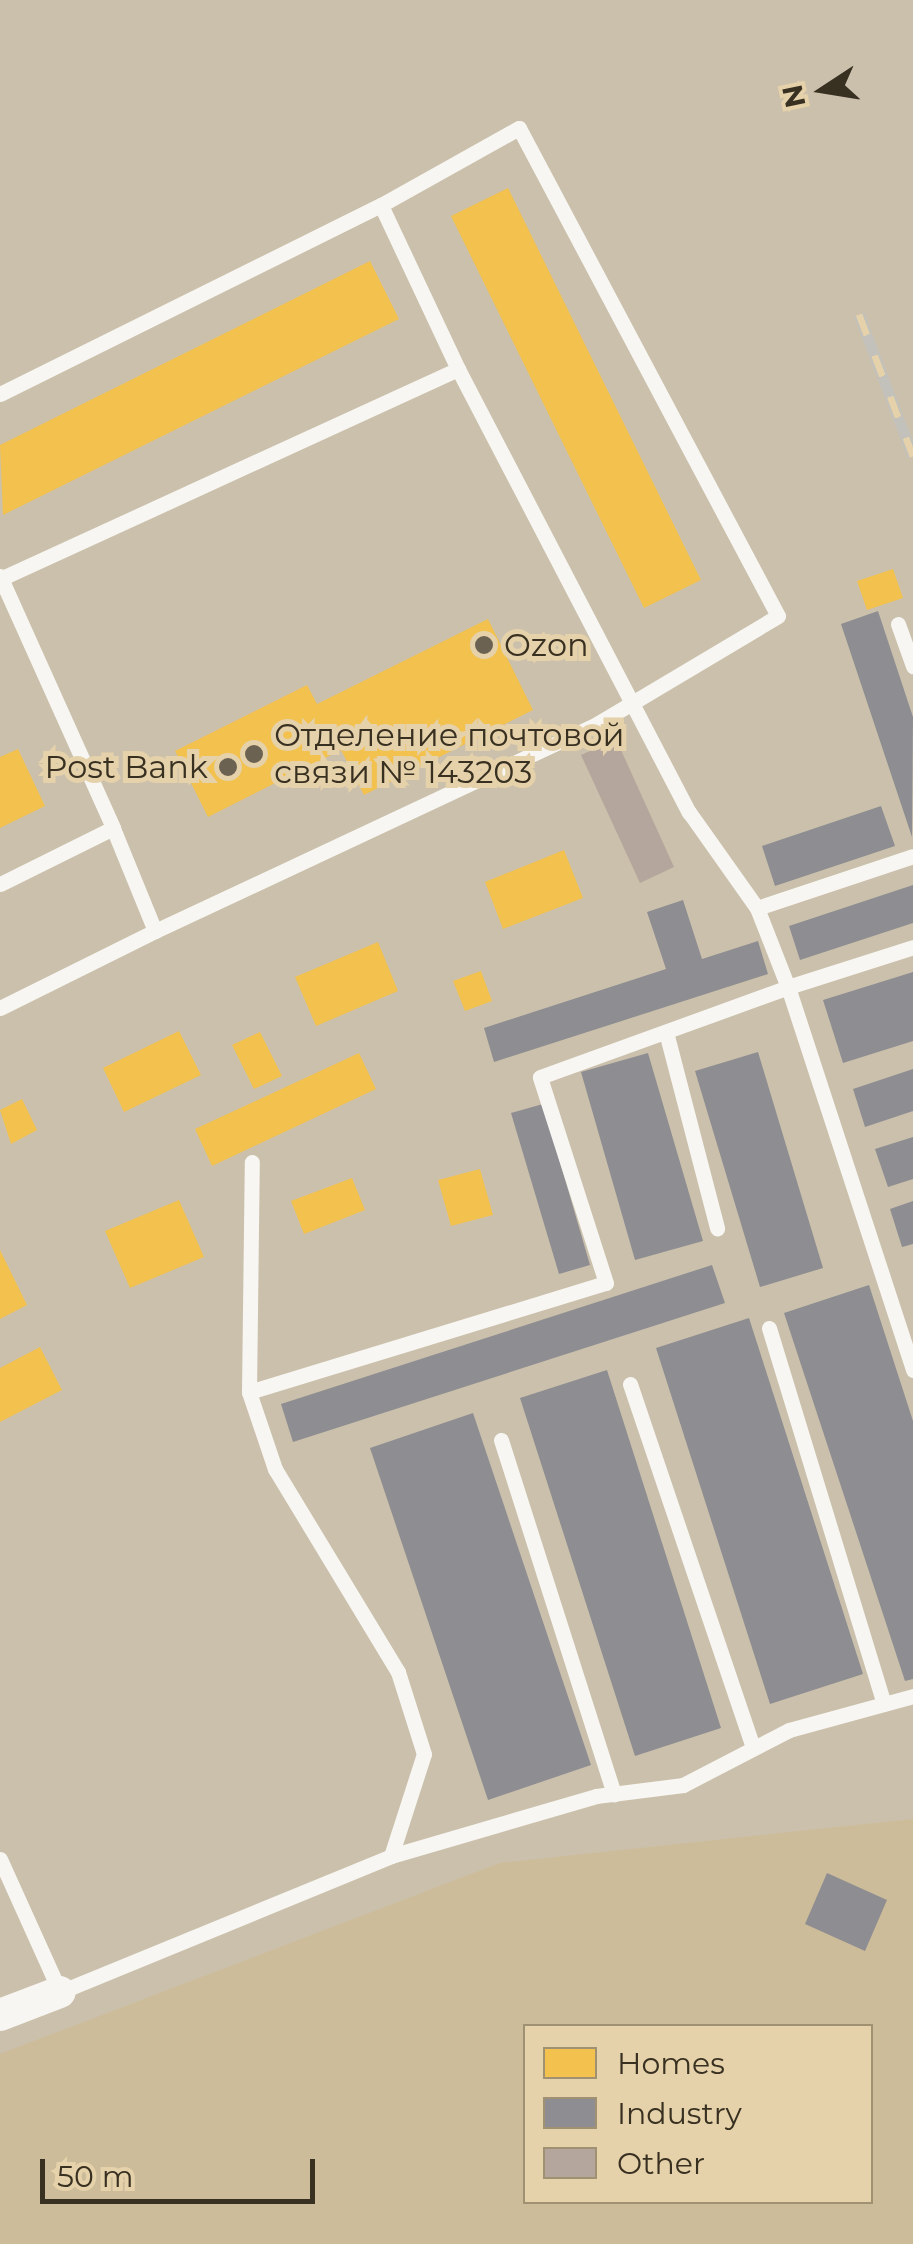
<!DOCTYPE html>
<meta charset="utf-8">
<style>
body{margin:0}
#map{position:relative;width:913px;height:2244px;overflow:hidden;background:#cbc0ab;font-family:Montserrat,sans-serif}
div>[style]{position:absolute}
.built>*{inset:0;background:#cdbc99}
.homes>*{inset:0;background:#f2c14e}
.industry>*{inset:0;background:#8d8d92}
.building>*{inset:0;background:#b4a69c}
.lane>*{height:15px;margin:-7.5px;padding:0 7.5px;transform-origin:7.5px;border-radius:7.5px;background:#f7f6f2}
.street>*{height:32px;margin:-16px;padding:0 16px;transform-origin:16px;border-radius:16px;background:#f7f6f2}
.rail>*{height:11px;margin-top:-5.5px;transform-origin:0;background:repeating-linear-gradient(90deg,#e5d1aa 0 22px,#c3c1bb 0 44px);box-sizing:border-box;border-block:2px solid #c3c1bb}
.dots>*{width:28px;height:28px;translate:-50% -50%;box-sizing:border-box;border:5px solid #e5d1aa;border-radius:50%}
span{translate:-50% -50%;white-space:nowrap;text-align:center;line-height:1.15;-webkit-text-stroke:10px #e5d1aa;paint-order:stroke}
.poi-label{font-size:32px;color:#383021}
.left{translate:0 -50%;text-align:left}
.right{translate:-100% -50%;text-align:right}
.legend{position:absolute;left:523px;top:2024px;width:350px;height:180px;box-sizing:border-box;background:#e5d1aa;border:2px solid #a09173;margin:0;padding:12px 18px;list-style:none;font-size:30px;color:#383021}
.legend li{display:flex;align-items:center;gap:20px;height:50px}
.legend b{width:50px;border:2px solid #a09173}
.north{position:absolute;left:773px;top:40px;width:100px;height:100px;-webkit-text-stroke:8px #e5d1aa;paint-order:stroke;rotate:258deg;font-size:28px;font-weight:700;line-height:40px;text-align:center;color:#383021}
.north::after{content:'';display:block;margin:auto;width:35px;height:45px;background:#383021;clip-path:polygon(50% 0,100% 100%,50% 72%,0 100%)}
.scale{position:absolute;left:40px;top:2159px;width:275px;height:45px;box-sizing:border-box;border:5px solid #383021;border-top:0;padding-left:12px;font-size:30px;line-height:35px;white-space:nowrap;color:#383021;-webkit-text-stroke:8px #e5d1aa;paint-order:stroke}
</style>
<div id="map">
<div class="built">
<div style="clip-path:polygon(evenodd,913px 1819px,913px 2244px,0 2244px,0 2054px,500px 1863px,913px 1819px,526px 2026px,870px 2026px,870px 2202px,526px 2202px,526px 2026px)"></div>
</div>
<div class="homes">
<div style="clip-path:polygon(508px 188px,701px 580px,644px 608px,451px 216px)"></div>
<div style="clip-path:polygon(370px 261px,399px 319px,3px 515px,0 445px)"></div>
<div style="clip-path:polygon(893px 569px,903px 598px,867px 610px,857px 581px)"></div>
<div style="clip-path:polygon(488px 619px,533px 710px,364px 795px,341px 750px,208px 817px,175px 751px,307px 685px,317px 704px)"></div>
<div style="clip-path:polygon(18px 749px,45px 806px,0 828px,0 757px)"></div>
<div style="clip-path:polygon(564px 850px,583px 898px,503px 929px,485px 882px)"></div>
<div style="clip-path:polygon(378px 942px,398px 991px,316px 1026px,295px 977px)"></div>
<div style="clip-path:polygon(481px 971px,492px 1001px,465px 1011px,453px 981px)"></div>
<div style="clip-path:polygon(179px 1031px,201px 1075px,124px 1112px,103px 1068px)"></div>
<div style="clip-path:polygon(260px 1032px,282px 1076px,254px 1089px,232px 1045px)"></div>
<div style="clip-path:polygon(359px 1053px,376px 1089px,212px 1166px,195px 1129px)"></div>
<div style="clip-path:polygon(22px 1099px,37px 1130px,11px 1144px,0 1110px)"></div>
<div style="clip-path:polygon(480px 1169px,493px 1215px,451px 1226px,438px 1180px)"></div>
<div style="clip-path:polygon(352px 1178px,365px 1210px,304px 1234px,291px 1201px)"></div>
<div style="clip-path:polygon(179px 1200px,204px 1257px,130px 1288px,105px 1231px)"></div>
<div style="clip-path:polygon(0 1250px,27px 1305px,0 1319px)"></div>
<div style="clip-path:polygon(40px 1347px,62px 1390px,0 1422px,0 1368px)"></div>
</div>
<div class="industry">
<div style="clip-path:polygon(878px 611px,913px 717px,912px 837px,841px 624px)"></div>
<div style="clip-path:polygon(881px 806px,895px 846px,775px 886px,762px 846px)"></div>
<div style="clip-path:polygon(913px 885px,913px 923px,800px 960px,789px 926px)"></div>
<div style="clip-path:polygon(683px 900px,702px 959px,758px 941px,768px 974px,494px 1062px,484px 1028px,666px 969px,647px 912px)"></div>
<div style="clip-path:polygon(913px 972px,913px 1041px,843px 1063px,823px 1000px)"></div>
<div style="clip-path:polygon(758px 1052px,823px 1268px,760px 1287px,695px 1071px)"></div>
<div style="clip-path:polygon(648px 1053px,703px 1241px,635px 1260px,581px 1072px)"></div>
<div style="clip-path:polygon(913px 1069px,913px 1111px,865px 1127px,853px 1089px)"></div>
<div style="clip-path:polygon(543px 1104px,590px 1265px,559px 1274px,511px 1113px)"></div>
<div style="clip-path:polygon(913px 1137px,913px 1179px,888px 1187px,875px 1149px)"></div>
<div style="clip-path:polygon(913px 1201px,913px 1244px,902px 1247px,890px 1209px)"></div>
<div style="clip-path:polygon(712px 1265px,725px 1303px,293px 1442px,281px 1404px)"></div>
<div style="clip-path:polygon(869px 1285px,913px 1421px,913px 1679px,905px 1681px,784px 1313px)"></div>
<div style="clip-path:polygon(749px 1318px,863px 1674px,770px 1704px,656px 1348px)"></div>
<div style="clip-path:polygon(607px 1370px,721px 1728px,635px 1756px,520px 1398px)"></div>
<div style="clip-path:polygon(473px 1413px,591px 1765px,488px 1800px,370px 1448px)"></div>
<div style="clip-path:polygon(827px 1873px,887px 1900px,865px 1951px,805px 1924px)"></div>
</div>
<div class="building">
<div style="clip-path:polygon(616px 739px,674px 867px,640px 883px,581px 755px)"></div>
</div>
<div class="lane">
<div style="left:458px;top:369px;width:500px;rotate:62.5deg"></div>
<div style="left:689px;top:812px;width:118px;rotate:54.7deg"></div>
<div style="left:757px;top:908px;width:85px;rotate:68.6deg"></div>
<div style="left:788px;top:987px;width:131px;rotate:-17.7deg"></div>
<div style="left:0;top:394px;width:425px;rotate:-26.4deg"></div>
<div style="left:381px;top:205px;width:158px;rotate:-29.2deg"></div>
<div style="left:519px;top:128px;width:552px;rotate:62.04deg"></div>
<div style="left:778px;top:616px;width:211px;rotate:149.2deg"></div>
<div style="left:597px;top:724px;width:488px;rotate:154.9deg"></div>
<div style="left:155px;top:931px;width:111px;rotate:-112.2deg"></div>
<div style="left:113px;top:828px;width:126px;rotate:153.6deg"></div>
<div style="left:0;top:576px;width:276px;rotate:65.8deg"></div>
<div style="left:0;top:579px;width:504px;rotate:-24.63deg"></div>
<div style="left:458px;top:369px;width:181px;rotate:-115.2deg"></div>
<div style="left:898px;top:624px;width:45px;rotate:70.3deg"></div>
<div style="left:757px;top:908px;width:164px;rotate:-18.4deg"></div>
<div style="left:0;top:1008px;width:173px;rotate:-26.4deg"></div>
<div style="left:666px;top:1032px;width:203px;rotate:75.4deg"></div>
<div style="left:769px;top:1328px;width:393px;rotate:73deg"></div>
<div style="left:630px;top:1384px;width:384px;rotate:71.3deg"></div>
<div style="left:249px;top:1392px;width:373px;rotate:-17deg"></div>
<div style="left:606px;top:1283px;width:216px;rotate:-107.8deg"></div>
<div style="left:540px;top:1077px;width:264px;rotate:-19.9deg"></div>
<div style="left:788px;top:987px;width:403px;rotate:71.9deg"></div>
<div style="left:501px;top:1440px;width:372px;rotate:72.3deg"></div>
<div style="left:391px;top:1856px;width:214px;rotate:-16.3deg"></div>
<div style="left:596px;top:1796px;width:88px;rotate:-7.2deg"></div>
<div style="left:683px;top:1785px;width:119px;rotate:-27.4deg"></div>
<div style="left:789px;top:1730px;width:129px;rotate:-15.3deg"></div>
<div style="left:0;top:1859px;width:146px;rotate:65.7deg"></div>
<div style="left:60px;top:1992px;width:358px;rotate:-22.3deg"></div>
<div style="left:391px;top:1856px;width:107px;rotate:-72.1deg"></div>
<div style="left:424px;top:1754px;width:86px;rotate:-107.6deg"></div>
<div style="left:398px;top:1672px;width:237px;rotate:-121.2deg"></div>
<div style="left:275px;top:1469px;width:81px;rotate:-108.7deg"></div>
<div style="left:249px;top:1392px;width:230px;rotate:-89.3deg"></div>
</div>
<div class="street">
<div style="left:0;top:2015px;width:64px;rotate:-21deg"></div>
</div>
<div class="rail">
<div style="left:859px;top:314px;width:152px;rotate:69.2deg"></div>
</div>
<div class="dots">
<div style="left:484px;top:645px;background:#6b6251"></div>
<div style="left:254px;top:754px;background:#6b6251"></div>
<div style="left:228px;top:767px;background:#6b6251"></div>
</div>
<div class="poi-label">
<span class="left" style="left:504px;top:645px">Ozon</span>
<span class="left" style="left:274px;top:754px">Отделение почтовой<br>связи № 143203</span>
<span class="right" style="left:208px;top:767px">Post Bank</span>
</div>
<ul class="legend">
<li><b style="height:28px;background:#f2c14e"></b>Homes</li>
<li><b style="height:28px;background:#8d8d92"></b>Industry</li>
<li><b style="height:28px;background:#b4a69c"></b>Other</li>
</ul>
<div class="north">N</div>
<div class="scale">50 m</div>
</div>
